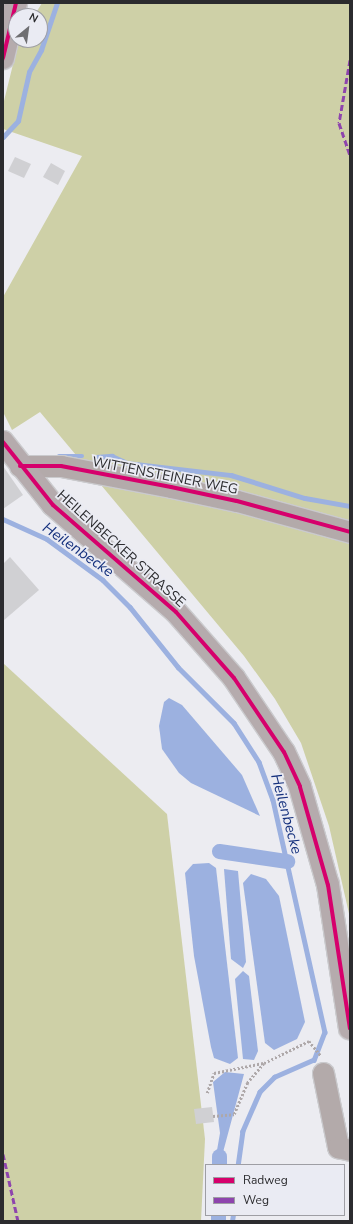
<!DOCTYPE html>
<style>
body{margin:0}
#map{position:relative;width:353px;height:1224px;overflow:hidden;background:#ececf1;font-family:"Nunito Sans",sans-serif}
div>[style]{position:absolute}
.forest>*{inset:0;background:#ced0a7}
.water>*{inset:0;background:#9cb1e0}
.stream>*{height:4.5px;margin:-2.25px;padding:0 2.25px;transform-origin:2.25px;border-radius:2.25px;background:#9cb1e0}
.canal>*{height:15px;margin:-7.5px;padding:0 7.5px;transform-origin:7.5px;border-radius:7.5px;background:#9cb1e0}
.building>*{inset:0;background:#d0d0d3}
.path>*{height:2.5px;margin-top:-1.25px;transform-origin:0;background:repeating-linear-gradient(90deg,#aea8a9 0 2px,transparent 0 4px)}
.roads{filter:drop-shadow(1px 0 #cacacd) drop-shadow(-1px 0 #cacacd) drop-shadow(0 1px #cacacd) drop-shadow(0 -1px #cacacd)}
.minor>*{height:21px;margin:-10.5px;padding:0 10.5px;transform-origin:10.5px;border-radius:10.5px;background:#b3aaaa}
.major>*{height:22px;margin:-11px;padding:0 11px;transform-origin:11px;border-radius:11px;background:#b5abad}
.quiet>*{height:3px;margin-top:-1.5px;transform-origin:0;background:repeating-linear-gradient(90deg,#8e44ad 0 6px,transparent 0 9px)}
.cycleway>*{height:4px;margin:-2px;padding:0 2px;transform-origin:2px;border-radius:2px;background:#d6006c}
span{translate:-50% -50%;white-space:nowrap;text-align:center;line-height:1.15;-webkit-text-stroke:3.5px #eaebf3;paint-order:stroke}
.street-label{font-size:14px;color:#2b2b2e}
.water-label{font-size:15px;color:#15317d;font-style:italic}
.frame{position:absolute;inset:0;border:4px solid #2b2b2e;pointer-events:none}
.legend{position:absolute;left:205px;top:1164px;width:140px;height:52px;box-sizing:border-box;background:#eaebf3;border:1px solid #9e9ea4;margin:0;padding:5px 7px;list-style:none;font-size:12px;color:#2b2b2e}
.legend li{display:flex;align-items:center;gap:8px;height:20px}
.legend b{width:20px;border:1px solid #9e9ea4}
.north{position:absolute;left:8px;top:8px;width:40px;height:40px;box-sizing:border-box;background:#eaebf3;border:1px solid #9e9ea4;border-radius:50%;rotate:29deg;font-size:11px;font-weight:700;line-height:16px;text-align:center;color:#2b2b2e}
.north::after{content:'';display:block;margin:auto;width:14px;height:18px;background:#6f6f72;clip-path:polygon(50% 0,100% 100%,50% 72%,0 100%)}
</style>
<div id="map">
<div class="forest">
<div style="clip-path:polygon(42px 3px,350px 3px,350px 918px,329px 826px,301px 743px,275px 699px,244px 656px,40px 412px,12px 430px,3px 412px,3px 297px,82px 156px,3px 129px,3px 105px,19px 40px,40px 40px,40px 16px,34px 16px)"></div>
<div style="clip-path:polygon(3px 663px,167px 814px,205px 1139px,201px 1221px,3px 1221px)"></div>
</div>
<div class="water">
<div style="clip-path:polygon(169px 698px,182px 705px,242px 775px,260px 816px,191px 783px,179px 773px,162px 749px,159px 726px,164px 702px)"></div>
<div style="clip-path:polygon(209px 863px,216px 868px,238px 1058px,230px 1064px,214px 1058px,211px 1047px,194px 956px,185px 873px,193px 864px)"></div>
<div style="clip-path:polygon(224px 869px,238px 871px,246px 962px,243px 968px,231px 959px)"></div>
<div style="clip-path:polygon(251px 874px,266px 879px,279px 896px,305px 1022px,297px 1039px,274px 1050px,265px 1043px,243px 883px)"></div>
<div style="clip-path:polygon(243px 971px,249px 976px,258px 1051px,254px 1060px,243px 1059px,235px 979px)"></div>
<div style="clip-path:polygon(225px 1072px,244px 1074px,222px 1156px,216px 1156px,220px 1133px,213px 1082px)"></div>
</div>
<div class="stream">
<div style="left:3px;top:137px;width:22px;rotate:-47deg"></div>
<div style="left:18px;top:121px;width:50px;rotate:-77.3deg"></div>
<div style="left:29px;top:72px;width:25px;rotate:-61deg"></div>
<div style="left:41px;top:50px;width:50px;rotate:-71.2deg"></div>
<div style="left:59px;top:456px;width:23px"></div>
<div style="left:96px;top:457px;width:16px;rotate:-4deg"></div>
<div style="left:112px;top:456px;width:17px;rotate:25deg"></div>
<div style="left:127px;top:463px;width:105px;rotate:6.6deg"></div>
<div style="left:231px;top:475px;width:77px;rotate:17.3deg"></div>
<div style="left:305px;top:498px;width:46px;rotate:10.1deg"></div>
<div style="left:3px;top:519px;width:48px;rotate:24.4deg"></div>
<div style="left:47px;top:539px;width:69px;rotate:36.2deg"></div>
<div style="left:103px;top:580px;width:38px;rotate:45deg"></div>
<div style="left:130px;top:607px;width:77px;rotate:51.3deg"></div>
<div style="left:178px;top:667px;width:79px;rotate:45deg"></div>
<div style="left:234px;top:723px;width:46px;rotate:57.3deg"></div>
<div style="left:259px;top:762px;width:40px;rotate:69.8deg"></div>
<div style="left:273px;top:800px;width:238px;rotate:77.4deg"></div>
<div style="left:325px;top:1032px;width:30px;rotate:111deg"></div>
<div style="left:314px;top:1060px;width:43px;rotate:156.4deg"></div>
<div style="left:275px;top:1077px;width:21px;rotate:135deg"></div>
<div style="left:260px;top:1092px;width:43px;rotate:113.6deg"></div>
<div style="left:243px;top:1131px;width:34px;rotate:98deg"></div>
<div style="left:232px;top:1221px;width:6px;rotate:-81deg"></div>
</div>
<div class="canal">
<div style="left:219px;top:851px;width:69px;rotate:8.4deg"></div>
<div style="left:219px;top:1165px;width:9px;rotate:-90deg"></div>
<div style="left:218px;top:1221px;width:6px;rotate:-90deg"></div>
</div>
<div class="building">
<div style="clip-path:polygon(15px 157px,31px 164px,24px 178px,8px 171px)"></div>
<div style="clip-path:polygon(51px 163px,65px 171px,58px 185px,43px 177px)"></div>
<div style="clip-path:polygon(3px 466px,23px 495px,3px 509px)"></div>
<div style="clip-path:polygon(10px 557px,39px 590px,3px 621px,3px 564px)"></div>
<div style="clip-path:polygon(212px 1107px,214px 1122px,196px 1124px,194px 1109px)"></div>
</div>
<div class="path">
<div style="left:207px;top:1093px;width:21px;rotate:-71deg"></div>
<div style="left:214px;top:1073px;width:50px;rotate:-11.5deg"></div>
<div style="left:213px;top:1116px;width:21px;rotate:-5deg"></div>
<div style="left:234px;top:1114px;width:34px;rotate:-67deg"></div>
<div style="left:247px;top:1083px;width:26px;rotate:-50deg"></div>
<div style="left:264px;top:1063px;width:50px;rotate:-26.1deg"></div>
<div style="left:309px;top:1041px;width:19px;rotate:51deg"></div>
</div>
<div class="roads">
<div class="minor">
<div style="left:20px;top:466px;width:41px"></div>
<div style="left:61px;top:466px;width:112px;rotate:10.8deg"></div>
<div style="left:171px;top:487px;width:67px;rotate:12deg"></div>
<div style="left:237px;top:501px;width:117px;rotate:15.3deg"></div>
<div style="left:323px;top:1073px;width:76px;rotate:78.5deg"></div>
<div style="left:338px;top:1147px;width:12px;rotate:14deg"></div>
</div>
<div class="major">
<div style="left:3px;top:58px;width:57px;rotate:-76.7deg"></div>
<div style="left:3px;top:442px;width:80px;rotate:51.6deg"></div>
<div style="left:53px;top:505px;width:163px;rotate:41deg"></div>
<div style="left:176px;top:612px;width:88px;rotate:48.7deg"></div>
<div style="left:234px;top:678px;width:89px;rotate:56deg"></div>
<div style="left:284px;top:752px;width:38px;rotate:65deg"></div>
<div style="left:300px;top:787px;width:102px;rotate:74.1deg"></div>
<div style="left:328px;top:885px;width:145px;rotate:81.3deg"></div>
</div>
</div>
<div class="quiet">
<div style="left:350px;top:60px;width:64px;rotate:99.9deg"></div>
<div style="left:339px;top:123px;width:34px;rotate:71deg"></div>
<div style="left:3px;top:1154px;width:69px;rotate:77.4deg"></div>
</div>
<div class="cycleway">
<div style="left:3px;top:58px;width:57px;rotate:-76.7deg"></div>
<div style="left:3px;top:442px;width:80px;rotate:51.6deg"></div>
<div style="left:53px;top:505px;width:163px;rotate:41deg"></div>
<div style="left:176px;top:612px;width:88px;rotate:48.7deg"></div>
<div style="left:234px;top:678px;width:89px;rotate:56deg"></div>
<div style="left:284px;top:752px;width:38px;rotate:65deg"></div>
<div style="left:300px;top:787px;width:102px;rotate:74.1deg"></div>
<div style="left:328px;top:885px;width:145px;rotate:81.3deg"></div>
<div style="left:20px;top:466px;width:41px"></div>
<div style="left:61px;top:466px;width:112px;rotate:10.8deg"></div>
<div style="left:171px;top:487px;width:67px;rotate:12deg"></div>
<div style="left:237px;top:501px;width:117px;rotate:15.3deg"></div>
</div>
<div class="street-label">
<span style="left:165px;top:476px;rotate:11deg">WITTENSTEINER WEG</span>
<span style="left:121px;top:549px;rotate:42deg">HEILENBECKER STRASSE</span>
</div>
<div class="water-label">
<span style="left:78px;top:550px;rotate:35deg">Heilenbecke</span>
<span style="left:286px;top:814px;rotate:75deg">Heilenbecke</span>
</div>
<div class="frame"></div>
<ul class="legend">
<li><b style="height:5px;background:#d6006c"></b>Radweg</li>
<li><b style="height:5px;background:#8e44ad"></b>Weg</li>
</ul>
<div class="north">N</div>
</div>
